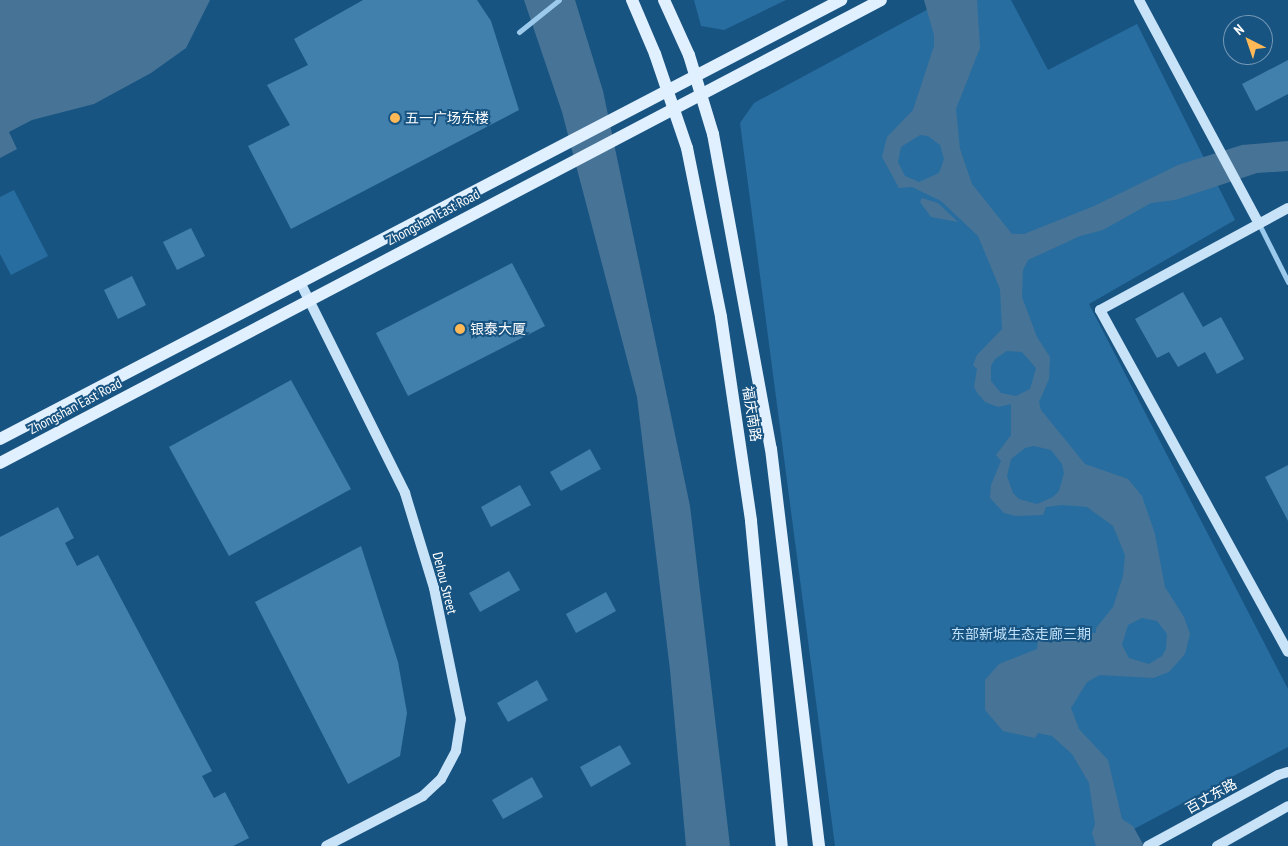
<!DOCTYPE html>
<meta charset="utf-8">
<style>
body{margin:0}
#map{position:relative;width:1288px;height:846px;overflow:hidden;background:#185482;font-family:"PT Sans Narrow","Noto Sans SC",sans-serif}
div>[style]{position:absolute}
.green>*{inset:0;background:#276da0}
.water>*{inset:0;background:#477496}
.building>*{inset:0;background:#417fac}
.street>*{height:5px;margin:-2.5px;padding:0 2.5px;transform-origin:2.5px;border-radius:2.5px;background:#9ccaec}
.secondary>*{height:10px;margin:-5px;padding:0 5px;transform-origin:5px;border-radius:5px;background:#c8e3f8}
.primary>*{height:12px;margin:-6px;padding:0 6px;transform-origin:6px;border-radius:6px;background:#e1f0ff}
.dots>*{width:14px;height:14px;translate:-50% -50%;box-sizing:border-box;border:2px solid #185482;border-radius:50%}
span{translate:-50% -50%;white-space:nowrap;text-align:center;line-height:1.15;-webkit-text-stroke:4px #185482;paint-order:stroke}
.poi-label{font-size:14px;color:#fff}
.left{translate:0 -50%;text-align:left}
.street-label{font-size:14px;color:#fff}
.park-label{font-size:14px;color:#c1e1f9}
.north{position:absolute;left:1223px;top:15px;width:50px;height:50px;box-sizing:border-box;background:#185482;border:1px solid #7498b4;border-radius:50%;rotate:319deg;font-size:14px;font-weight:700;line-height:20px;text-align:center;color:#fff}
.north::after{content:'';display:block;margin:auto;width:18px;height:22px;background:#ffb957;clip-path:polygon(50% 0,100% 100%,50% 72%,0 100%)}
</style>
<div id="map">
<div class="green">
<div style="clip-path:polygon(694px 0,786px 0,724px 30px,701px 26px)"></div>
<div style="clip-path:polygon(945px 0,1011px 0,1048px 70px,1137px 24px,1235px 220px,1089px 304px,1288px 689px,1288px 747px,1102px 846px,835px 846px,740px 123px,754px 103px)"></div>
<div style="clip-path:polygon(14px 190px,48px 256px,11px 275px,0 254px,0 197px)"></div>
</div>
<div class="water">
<div style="clip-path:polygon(0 0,210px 0,186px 48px,151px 73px,94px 104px,32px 120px,9px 132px,17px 149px,0 158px)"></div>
<div style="clip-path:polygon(524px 0,575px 0,603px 91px,690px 506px,730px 846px,686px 846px,670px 670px,637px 397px,562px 112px)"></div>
<div style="clip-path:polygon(evenodd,924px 0,977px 0,980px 48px,956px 109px,960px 149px,972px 184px,1012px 234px,1024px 234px,1094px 206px,1178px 165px,1242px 145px,1288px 141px,1288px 171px,1257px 173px,1175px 200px,1151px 203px,1103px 230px,1080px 236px,1039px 255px,1028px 260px,1023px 270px,1022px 297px,1037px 337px,1050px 357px,1049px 379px,1039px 402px,1041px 410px,1085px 464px,1128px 479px,1142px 496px,1155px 534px,1165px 587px,1184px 617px,1190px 634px,1185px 654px,1169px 672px,1153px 678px,1100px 675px,1087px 682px,1071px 708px,1079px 729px,1108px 760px,1122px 819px,1133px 826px,1144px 846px,1096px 846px,1092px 833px,1095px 824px,1089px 783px,1072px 754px,1052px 736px,1038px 733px,1035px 738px,1003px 731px,985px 710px,985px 680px,999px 664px,1037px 649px,1038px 640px,1059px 638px,1078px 629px,1080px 632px,1096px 633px,1096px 628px,1113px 607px,1123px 576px,1125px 555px,1113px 526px,1087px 507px,1062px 505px,1046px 507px,1043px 515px,1016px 516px,1004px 513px,990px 498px,991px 485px,1001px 461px,996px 455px,1011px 435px,1011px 404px,998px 407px,985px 402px,978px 394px,974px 387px,977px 369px,973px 365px,977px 355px,1002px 329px,1000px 289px,978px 236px,941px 201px,912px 187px,899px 188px,882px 157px,887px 137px,913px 110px,934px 46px,934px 35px,924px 0,920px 135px,928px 136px,940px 145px,944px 159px,939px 173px,919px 182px,905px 176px,898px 162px,901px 147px,920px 135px,924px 0,1007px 351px,1022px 352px,1036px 368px,1030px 389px,1016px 396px,1001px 393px,991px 381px,991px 366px,995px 359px,1007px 351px,924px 0,1034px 446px,1051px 450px,1062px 464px,1064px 473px,1059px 491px,1053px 497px,1037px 504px,1019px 499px,1013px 493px,1007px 476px,1011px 459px,1025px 448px,1034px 446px,924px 0,1142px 618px,1157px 621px,1167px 634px,1166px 649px,1162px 656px,1149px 664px,1129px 658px,1122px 645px,1128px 625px,1142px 618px)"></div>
<div style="clip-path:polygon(922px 198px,938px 203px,958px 222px,931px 217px,920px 202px)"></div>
</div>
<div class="building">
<div style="clip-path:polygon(363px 0,477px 0,491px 21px,519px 110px,291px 229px,248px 146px,290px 125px,267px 85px,308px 65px,294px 39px)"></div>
<div style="clip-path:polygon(1288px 60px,1288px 94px,1256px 111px,1242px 84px)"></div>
<div style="clip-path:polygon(191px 228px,205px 256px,177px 270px,163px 242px)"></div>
<div style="clip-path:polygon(512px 263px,545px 326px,408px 396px,376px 333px)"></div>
<div style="clip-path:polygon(132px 276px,146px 305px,118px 319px,104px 290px)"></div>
<div style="clip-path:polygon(1183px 292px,1203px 327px,1221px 317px,1244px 359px,1217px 374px,1205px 352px,1178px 367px,1169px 352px,1157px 358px,1135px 319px)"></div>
<div style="clip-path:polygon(291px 380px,351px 489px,229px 556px,169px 447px)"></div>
<div style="clip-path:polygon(590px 449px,601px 469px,561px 491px,550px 472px)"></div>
<div style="clip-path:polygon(1288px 465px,1288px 521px,1265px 477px)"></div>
<div style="clip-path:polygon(520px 485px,531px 505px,491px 527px,481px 507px)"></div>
<div style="clip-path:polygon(58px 507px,74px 538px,65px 543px,77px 566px,98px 555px,212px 771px,202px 776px,214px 798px,225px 792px,249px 838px,233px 846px,0 846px,0 537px)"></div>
<div style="clip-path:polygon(361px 546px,398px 662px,407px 713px,400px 756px,348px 784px,255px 602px)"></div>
<div style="clip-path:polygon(509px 571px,520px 590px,480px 612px,469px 593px)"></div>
<div style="clip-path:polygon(606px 592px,616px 611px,576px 633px,566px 614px)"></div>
<div style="clip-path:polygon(537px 680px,548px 700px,508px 722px,497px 703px)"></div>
<div style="clip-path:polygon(620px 745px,631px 764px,591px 787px,580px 767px)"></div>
<div style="clip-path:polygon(532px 777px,543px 797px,503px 819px,492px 800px)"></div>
</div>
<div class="street">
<div style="left:519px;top:32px;width:51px;rotate:-38.7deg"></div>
<div style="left:1259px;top:224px;width:65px;rotate:63.4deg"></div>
</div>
<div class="secondary">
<div style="left:1139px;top:0;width:254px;rotate:61.8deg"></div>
<div style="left:1288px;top:208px;width:214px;rotate:151.5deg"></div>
<div style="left:1100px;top:310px;width:390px;rotate:61.2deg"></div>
<div style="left:300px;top:282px;width:236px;rotate:63.5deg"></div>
<div style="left:405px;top:493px;width:99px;rotate:73deg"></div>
<div style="left:434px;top:588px;width:134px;rotate:78.4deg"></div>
<div style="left:461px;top:719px;width:32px;rotate:99deg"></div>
<div style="left:456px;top:751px;width:32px;rotate:118deg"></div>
<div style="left:441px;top:779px;width:25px;rotate:137deg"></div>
<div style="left:423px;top:796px;width:109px;rotate:152.7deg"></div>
<div style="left:1148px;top:846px;width:148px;rotate:-28.6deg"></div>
<div style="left:1278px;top:775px;width:10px;rotate:-17deg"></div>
<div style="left:1217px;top:846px;width:81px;rotate:-29.4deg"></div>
</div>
<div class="primary">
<div style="left:632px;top:0;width:59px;rotate:66.9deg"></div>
<div style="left:655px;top:54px;width:99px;rotate:71.2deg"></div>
<div style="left:687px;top:148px;width:172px;rotate:78.6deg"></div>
<div style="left:721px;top:317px;width:206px;rotate:81.6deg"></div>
<div style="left:751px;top:521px;width:326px;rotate:84.6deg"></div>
<div style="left:664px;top:0;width:60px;rotate:65.6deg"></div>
<div style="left:689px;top:55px;width:83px;rotate:73.1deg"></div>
<div style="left:713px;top:134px;width:320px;rotate:79.6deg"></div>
<div style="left:771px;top:449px;width:400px;rotate:83.1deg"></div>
<div style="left:0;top:439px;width:949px;rotate:-27.56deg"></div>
<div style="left:0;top:463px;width:995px;rotate:-27.72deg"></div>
</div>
<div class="dots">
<div style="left:395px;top:118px;background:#ffb957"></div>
<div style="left:460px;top:329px;background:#ffb957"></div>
</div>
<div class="poi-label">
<span class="left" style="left:405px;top:118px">五一广场东楼</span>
<span class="left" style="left:470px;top:329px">银泰大厦</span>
</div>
<div class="street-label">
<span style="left:433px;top:217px;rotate:-28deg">Zhongshan East Road</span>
<span style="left:75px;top:406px;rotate:-28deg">Zhongshan East Road</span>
<span style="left:752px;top:414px;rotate:81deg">福庆南路</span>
<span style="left:445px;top:583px;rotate:76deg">Dehou Street</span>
<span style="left:1211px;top:796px;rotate:-29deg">百丈东路</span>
</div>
<div class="park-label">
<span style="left:1021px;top:634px">东部新城生态走廊三期</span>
</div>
<div class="north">N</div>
</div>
